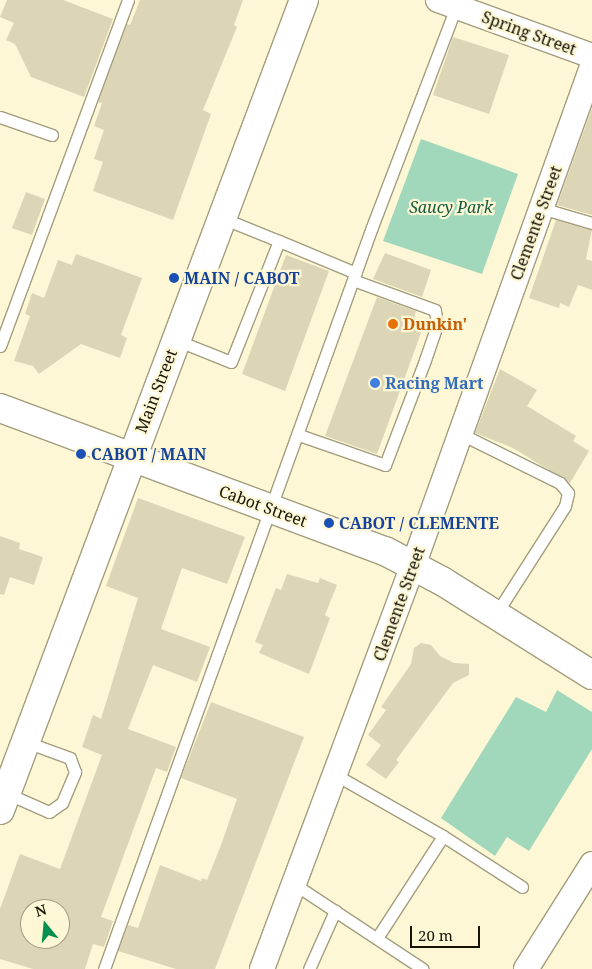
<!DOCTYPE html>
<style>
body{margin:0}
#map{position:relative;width:592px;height:969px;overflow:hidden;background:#fdf7d5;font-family:"Noto Serif",serif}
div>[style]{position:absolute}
.green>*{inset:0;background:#a1d8bb}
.building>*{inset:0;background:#ddd6b6}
.roads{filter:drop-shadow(1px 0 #a39d7e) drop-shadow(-1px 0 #a39d7e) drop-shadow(0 1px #a39d7e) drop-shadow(0 -1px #a39d7e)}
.lane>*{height:11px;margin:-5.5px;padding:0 5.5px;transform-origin:5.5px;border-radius:5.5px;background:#fff}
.street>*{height:24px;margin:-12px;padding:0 12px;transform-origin:12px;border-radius:12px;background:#fff}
.secondary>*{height:28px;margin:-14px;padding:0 14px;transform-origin:14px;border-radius:14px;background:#fff}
.dots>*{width:14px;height:14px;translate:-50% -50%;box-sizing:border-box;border:2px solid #fdf7d5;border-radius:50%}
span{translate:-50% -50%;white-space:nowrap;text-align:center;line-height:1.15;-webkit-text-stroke:4.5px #fdf7d5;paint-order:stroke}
.street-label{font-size:16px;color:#151207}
.park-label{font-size:16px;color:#145a3d;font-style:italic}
.transit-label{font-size:16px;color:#164399;font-weight:700}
.left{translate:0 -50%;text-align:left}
.food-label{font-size:16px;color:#c56008;font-weight:700}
.shop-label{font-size:16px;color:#366cbe;font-weight:700}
.north{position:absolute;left:20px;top:899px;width:50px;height:50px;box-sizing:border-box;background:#fdf7d5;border:1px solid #a09b83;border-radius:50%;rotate:343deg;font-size:14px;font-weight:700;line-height:20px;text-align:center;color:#151207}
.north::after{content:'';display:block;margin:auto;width:18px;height:22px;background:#05904f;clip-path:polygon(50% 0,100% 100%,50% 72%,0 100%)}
.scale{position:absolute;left:410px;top:926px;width:70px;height:22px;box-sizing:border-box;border:2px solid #151207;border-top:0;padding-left:6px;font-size:15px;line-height:18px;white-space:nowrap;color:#151207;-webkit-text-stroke:4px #fdf7d5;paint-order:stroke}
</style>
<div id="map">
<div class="green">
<div style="clip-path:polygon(421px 139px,518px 174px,482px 274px,383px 241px)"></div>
<div style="clip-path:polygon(557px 690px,592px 712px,592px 749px,529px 851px,507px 837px,495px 856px,441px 818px,516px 697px,546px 712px)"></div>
</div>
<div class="building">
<div style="clip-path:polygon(7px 0,63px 0,113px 19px,84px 97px,31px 77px,15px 44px,6px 40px,14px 23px,0 17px)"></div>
<div style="clip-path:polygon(140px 0,243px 0,234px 25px,237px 27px,203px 110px,211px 114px,173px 220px,93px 191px,103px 162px,94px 159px,104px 130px,94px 126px,102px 103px,98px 102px,127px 24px,130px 25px)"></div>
<div style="clip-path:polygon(453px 37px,509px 55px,489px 114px,433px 95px)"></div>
<div style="clip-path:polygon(592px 108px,592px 215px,557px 205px)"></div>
<div style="clip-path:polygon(26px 192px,45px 199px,32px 235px,12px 228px)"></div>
<div style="clip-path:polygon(556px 220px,592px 230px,586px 259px,592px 261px,592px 290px,578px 285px,569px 307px,560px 303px,559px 308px,529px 298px)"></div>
<div style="clip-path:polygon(385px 253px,431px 270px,422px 297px,373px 279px)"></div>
<div style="clip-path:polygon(76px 254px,142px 278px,121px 335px,127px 338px,120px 358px,81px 344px,39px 374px,33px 366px,14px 361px,30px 316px,25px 314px,32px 293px,44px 298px,58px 260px,72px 265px)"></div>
<div style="clip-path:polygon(286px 255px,329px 271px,285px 391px,242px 374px)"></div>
<div style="clip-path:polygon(377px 297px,416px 311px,414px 318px,425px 322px,377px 454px,325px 436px)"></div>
<div style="clip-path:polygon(500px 369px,537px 390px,527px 406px,576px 436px,573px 441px,589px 451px,570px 483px,513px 448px,475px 433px)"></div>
<div style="clip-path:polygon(evenodd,138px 498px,245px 537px,227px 584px,182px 568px,161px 629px,210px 647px,197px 682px,153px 665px,128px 729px,176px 747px,167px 772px,156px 768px,101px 917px,113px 921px,104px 947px,93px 944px,85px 969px,33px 969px,0 959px,0 909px,20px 854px,60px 869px,102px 755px,82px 747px,93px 715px,101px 719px,138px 598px,106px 586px,138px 498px,30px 909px,60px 909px,60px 939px,30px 939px,30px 909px)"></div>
<div style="clip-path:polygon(0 536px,20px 543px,19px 549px,43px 557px,34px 585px,10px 577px,4px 595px,0 594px)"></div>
<div style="clip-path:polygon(287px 574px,318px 583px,320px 578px,337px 585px,325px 615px,330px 618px,309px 674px,259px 653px,263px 645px,255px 642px,276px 588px,281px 590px)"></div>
<div style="clip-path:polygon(421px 643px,431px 645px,440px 656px,454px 663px,469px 664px,469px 675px,453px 683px,396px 760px,399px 762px,386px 779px,366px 765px,381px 745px,368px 735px,386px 710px,381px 707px,411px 664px,414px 648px)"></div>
<div style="clip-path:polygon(211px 702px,304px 737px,215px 969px,176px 969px,118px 951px,128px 925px,138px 928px,160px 865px,201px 881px,202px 878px,207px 880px,221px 845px,237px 799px,181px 778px)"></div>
</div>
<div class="roads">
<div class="lane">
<div style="left:0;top:117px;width:55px;rotate:19.1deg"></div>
<div style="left:541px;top:208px;width:53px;rotate:16.4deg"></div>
<div style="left:279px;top:241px;width:83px;rotate:22.6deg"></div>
<div style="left:176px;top:340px;width:59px;rotate:21.8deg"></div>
<div style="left:231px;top:362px;width:130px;rotate:-68.4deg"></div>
<div style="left:279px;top:241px;width:61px;rotate:-158deg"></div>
<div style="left:0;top:346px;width:369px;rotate:-69.7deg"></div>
<div style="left:461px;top:434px;width:110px;rotate:26.3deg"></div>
<div style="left:560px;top:483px;width:13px;rotate:51deg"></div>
<div style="left:568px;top:493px;width:13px;rotate:103deg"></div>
<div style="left:565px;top:506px;width:128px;rotate:122.6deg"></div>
<div style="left:299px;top:435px;width:91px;rotate:19.2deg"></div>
<div style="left:385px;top:465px;width:112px;rotate:-69.1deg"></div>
<div style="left:425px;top:360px;width:37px;rotate:-71deg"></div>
<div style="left:437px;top:325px;width:15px;rotate:-98deg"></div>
<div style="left:435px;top:310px;width:87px;rotate:-159.9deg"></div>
<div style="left:334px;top:774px;width:125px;rotate:29.6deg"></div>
<div style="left:6px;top:793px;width:47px;rotate:23.8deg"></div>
<div style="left:49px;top:812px;width:16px;rotate:-35deg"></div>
<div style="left:62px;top:803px;width:34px;rotate:-67deg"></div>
<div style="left:75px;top:772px;width:15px;rotate:-110deg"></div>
<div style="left:70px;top:758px;width:47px;rotate:-160deg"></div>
<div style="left:294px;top:884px;width:154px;rotate:33.4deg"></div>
<div style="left:377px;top:938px;width:121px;rotate:-57.1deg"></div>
<div style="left:443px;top:836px;width:94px;rotate:32.8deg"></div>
<div style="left:104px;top:969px;width:789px;rotate:-70.14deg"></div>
<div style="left:372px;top:227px;width:239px;rotate:-69.1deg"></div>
<div style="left:309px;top:969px;width:64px;rotate:-65.9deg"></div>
</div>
<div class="street">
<div style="left:438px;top:0;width:164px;rotate:20deg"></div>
<div style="left:262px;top:969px;width:430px;rotate:-69.5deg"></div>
<div style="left:413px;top:566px;width:530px;rotate:-70.27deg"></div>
<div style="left:526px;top:969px;width:124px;rotate:-57.8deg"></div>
</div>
<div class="secondary">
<div style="left:0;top:408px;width:411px;rotate:20.4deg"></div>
<div style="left:385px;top:551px;width:64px;rotate:27.8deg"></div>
<div style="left:442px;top:581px;width:177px;rotate:32.1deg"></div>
<div style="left:0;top:810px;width:865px;rotate:-69.43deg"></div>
</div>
</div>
<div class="dots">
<div style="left:174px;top:278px;background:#1a4fb4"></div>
<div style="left:393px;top:324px;background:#e8710a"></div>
<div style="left:375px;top:383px;background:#3f7fe0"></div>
<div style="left:81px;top:454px;background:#1a4fb4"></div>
<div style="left:329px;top:523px;background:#1a4fb4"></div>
</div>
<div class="street-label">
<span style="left:529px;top:33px;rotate:20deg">Spring Street</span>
<span style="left:536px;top:223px;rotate:-70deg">Clemente Street</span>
<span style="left:156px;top:391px;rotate:-69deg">Main Street</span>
<span style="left:263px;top:506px;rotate:20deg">Cabot Street</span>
<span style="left:399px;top:604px;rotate:-70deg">Clemente Street</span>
</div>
<div class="park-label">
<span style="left:451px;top:207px">Saucy Park</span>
</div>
<div class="transit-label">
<span class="left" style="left:184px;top:278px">MAIN / CABOT</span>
<span class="left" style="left:91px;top:454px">CABOT / MAIN</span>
<span class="left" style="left:339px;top:523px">CABOT / CLEMENTE</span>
</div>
<div class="food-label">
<span class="left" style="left:403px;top:324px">Dunkin'</span>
</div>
<div class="shop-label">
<span class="left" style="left:385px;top:383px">Racing Mart</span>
</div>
<div class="north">N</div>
<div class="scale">20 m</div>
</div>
